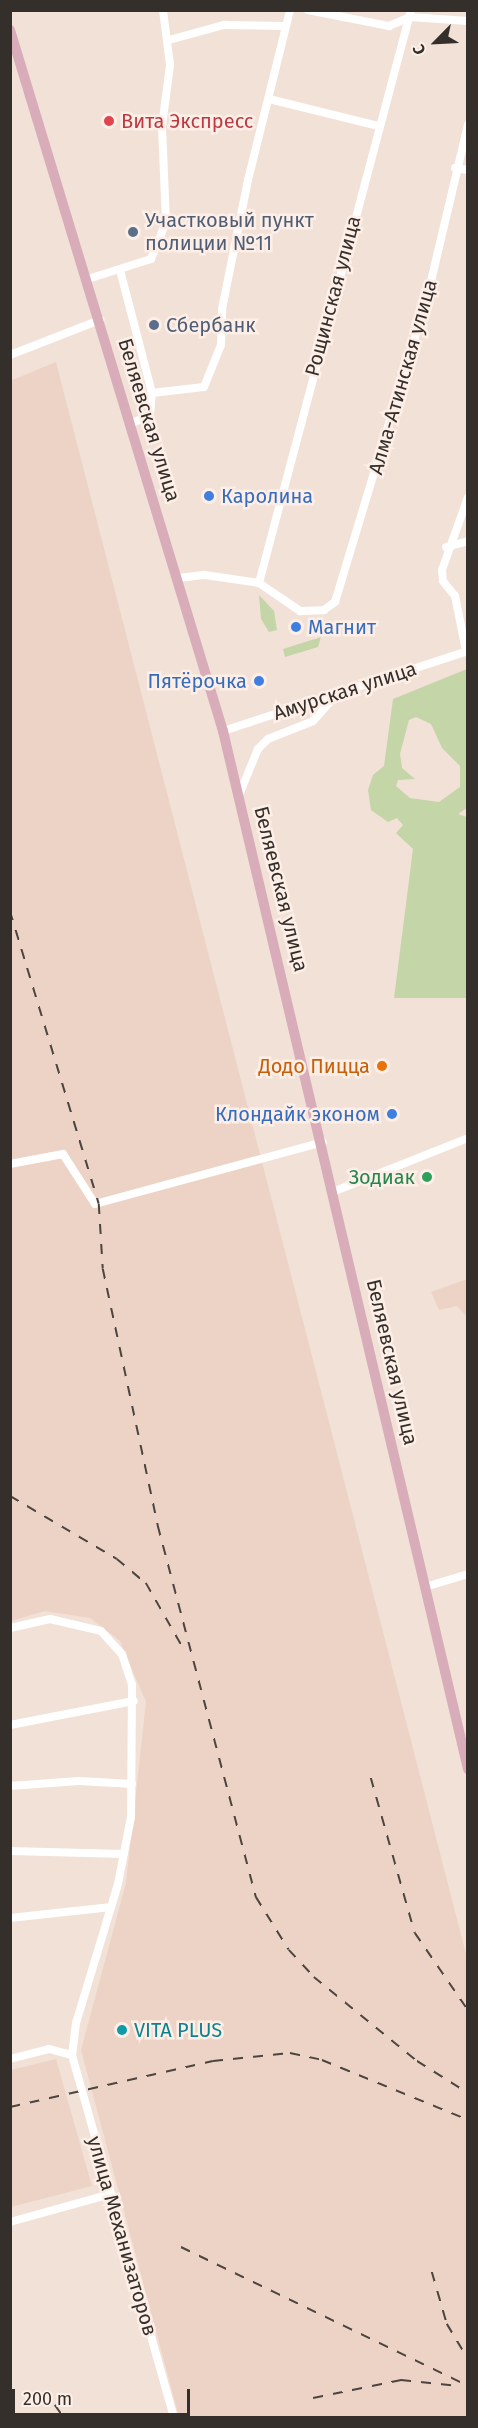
<!DOCTYPE html>
<meta charset="utf-8">
<style>
body{margin:0}
#map{position:relative;width:478px;height:2428px;overflow:hidden;background:#f2e1d7;font-family:"Fira Sans",sans-serif}
div>[style]{position:absolute}
.built>*{inset:0;background:#ecd3c6}
.green>*{inset:0;background:#c4d5a7}
.minor>*{height:8px;margin:-4px;padding:0 4px;transform-origin:4px;border-radius:4px;background:#fff}
.major>*{height:10px;margin:-5px;padding:0 5px;transform-origin:5px;border-radius:5px;background:#d8acb9}
.rail>*{height:1.5px;margin-top:-0.75px;transform-origin:0;background:repeating-linear-gradient(90deg,#4b443f 0 10px,transparent 0 20px)}
.dots>*{width:16px;height:16px;translate:-50% -50%;box-sizing:border-box;border:3px solid #fdefe7;border-radius:50%}
span{translate:-50% -50%;white-space:nowrap;text-align:center;line-height:1.15;-webkit-text-stroke:5px #fdefe7;paint-order:stroke}
.health-label{font-size:20px;color:#be3a42}
.left{translate:0 -50%;text-align:left}
.service-label{font-size:20px;color:#4e5e75}
.street-label{font-size:20px;color:#352f2b}
.shop-label{font-size:20px;color:#366cbe}
.right{translate:-100% -50%;text-align:right}
.food-label{font-size:20px;color:#c56008}
.leisure-label{font-size:20px;color:#27864d}
.culture-label{font-size:20px;color:#0d838f}
.frame{position:absolute;inset:0;border:12px solid #352f2b;pointer-events:none}
.north{position:absolute;left:406px;top:12px;width:60px;height:60px;-webkit-text-stroke:4px #fdefe7;paint-order:stroke;rotate:246deg;font-size:16px;font-weight:700;line-height:24px;text-align:center;color:#352f2b}
.north::after{content:'';display:block;margin:auto;width:21px;height:27px;background:#352f2b;clip-path:polygon(50% 0,100% 100%,50% 72%,0 100%)}
.scale{position:absolute;left:12px;top:2389px;width:178px;height:27px;box-sizing:border-box;border:3px solid #352f2b;border-top:0;padding-left:8px;font-size:18px;line-height:21px;white-space:nowrap;color:#352f2b;-webkit-text-stroke:4px #fdefe7;paint-order:stroke}
</style>
<div id="map">
<div class="built">
<div style="clip-path:polygon(56px 362px,467px 1958px,467px 2417px,179px 2417px,81px 2050px,126px 1883px,146px 1702px,120px 1641px,90px 1618px,45px 1611px,11px 1621px,10px 381px)"></div>
<div style="clip-path:polygon(467px 1279px,467px 1317px,457px 1306px,439px 1310px,431px 1292px)"></div>
<div style="clip-path:polygon(56px 2059px,92px 2186px,11px 2207px,11px 2070px)"></div>
</div>
<div class="green">
<div style="clip-path:polygon(259px 595px,274px 611px,277px 630px,269px 632px,261px 619px)"></div>
<div style="clip-path:polygon(321px 637px,318px 647px,285px 657px,283px 649px)"></div>
<div style="clip-path:polygon(evenodd,467px 669px,467px 808px,458px 814px,467px 817px,467px 998px,394px 998px,413px 849px,396px 833px,403px 825px,397px 818px,388px 822px,371px 810px,368px 790px,373px 775px,384px 766px,393px 699px,467px 669px,416px 717px,431px 724px,442px 748px,460px 766px,460px 787px,439px 802px,410px 798px,396px 786px,398px 780px,415px 779px,402px 768px,400px 754px,409px 720px,416px 717px)"></div>
</div>
<div class="minor">
<div style="left:308px;top:10px;width:83px;rotate:11.2deg"></div>
<div style="left:389px;top:26px;width:23px;rotate:-23deg"></div>
<div style="left:410px;top:17px;width:58px;rotate:3.9deg"></div>
<div style="left:169px;top:40px;width:57px;rotate:-15.3deg"></div>
<div style="left:224px;top:25px;width:59px;rotate:1deg"></div>
<div style="left:269px;top:99px;width:112px;rotate:13.9deg"></div>
<div style="left:455px;top:168px;width:13px;rotate:9deg"></div>
<div style="left:120px;top:270px;width:127px;rotate:75.4deg"></div>
<div style="left:88px;top:279px;width:66px;rotate:-17.6deg"></div>
<div style="left:151px;top:259px;width:40px;rotate:-68deg"></div>
<div style="left:166px;top:222px;width:96px;rotate:-92.4deg"></div>
<div style="left:162px;top:126px;width:62px;rotate:-82.5deg"></div>
<div style="left:170px;top:65px;width:55px;rotate:-97.3deg"></div>
<div style="left:10px;top:355px;width:97px;rotate:-21.3deg"></div>
<div style="left:130px;top:424px;width:22px;rotate:-24deg"></div>
<div style="left:150px;top:415px;width:22px;rotate:-85deg"></div>
<div style="left:152px;top:393px;width:52px;rotate:-6.6deg"></div>
<div style="left:204px;top:387px;width:45px;rotate:-68deg"></div>
<div style="left:221px;top:345px;width:36px;rotate:-88deg"></div>
<div style="left:222px;top:309px;width:132px;rotate:-78.6deg"></div>
<div style="left:248px;top:180px;width:175px;rotate:-76.1deg"></div>
<div style="left:446px;top:547px;width:23px;rotate:-15deg"></div>
<div style="left:179px;top:578px;width:26px;rotate:-7deg"></div>
<div style="left:205px;top:575px;width:55px;rotate:8.4deg"></div>
<div style="left:259px;top:583px;width:50px;rotate:34.3deg"></div>
<div style="left:300px;top:611px;width:24px;rotate:-2deg"></div>
<div style="left:324px;top:610px;width:14px;rotate:-36deg"></div>
<div style="left:335px;top:602px;width:318px;rotate:-73.2deg"></div>
<div style="left:427px;top:298px;width:178px;rotate:-76.7deg"></div>
<div style="left:259px;top:583px;width:593px;rotate:-75.14deg"></div>
<div style="left:466px;top:651px;width:56px;rotate:-101.3deg"></div>
<div style="left:455px;top:596px;width:19px;rotate:-129deg"></div>
<div style="left:443px;top:581px;width:11px;rotate:-95deg"></div>
<div style="left:442px;top:570px;width:77px;rotate:-70.4deg"></div>
<div style="left:223px;top:731px;width:258px;rotate:-18.1deg"></div>
<div style="left:239px;top:795px;width:50px;rotate:-67.6deg"></div>
<div style="left:258px;top:749px;width:14px;rotate:-45deg"></div>
<div style="left:268px;top:739px;width:48px;rotate:-21.8deg"></div>
<div style="left:313px;top:721px;width:38px;rotate:-48deg"></div>
<div style="left:10px;top:1164px;width:54px;rotate:-10.7deg"></div>
<div style="left:63px;top:1154px;width:59px;rotate:57.4deg"></div>
<div style="left:95px;top:1204px;width:236px;rotate:-15.2deg"></div>
<div style="left:335px;top:1191px;width:143px;rotate:-21.7deg"></div>
<div style="left:425px;top:1587px;width:45px;rotate:-16.8deg"></div>
<div style="left:10px;top:1628px;width:41px;rotate:-12.7deg"></div>
<div style="left:50px;top:1619px;width:52px;rotate:13.2deg"></div>
<div style="left:101px;top:1631px;width:31px;rotate:48deg"></div>
<div style="left:122px;top:1654px;width:33px;rotate:72deg"></div>
<div style="left:132px;top:1685px;width:132px;rotate:90.4deg"></div>
<div style="left:131px;top:1817px;width:68px;rotate:101deg"></div>
<div style="left:118px;top:1884px;width:145px;rotate:106.8deg"></div>
<div style="left:76px;top:2023px;width:32px;rotate:97deg"></div>
<div style="left:72px;top:2055px;width:377px;rotate:74.3deg"></div>
<div style="left:10px;top:1725px;width:126px;rotate:-11deg"></div>
<div style="left:10px;top:1786px;width:69px;rotate:-4.1deg"></div>
<div style="left:79px;top:1781px;width:53px;rotate:3.2deg"></div>
<div style="left:10px;top:1851px;width:114px;rotate:1.5deg"></div>
<div style="left:10px;top:1918px;width:102px;rotate:-6.2deg"></div>
<div style="left:10px;top:2059px;width:40px;rotate:-14.4deg"></div>
<div style="left:49px;top:2049px;width:24px;rotate:15deg"></div>
<div style="left:10px;top:2222px;width:105px;rotate:-15.5deg"></div>
</div>
<div class="major">
<div style="left:10px;top:30px;width:733px;rotate:73.1deg"></div>
<div style="left:223px;top:731px;width:1067px;rotate:76.72deg"></div>
</div>
<div class="rail">
<div style="left:10px;top:911px;width:306px;rotate:73.1deg"></div>
<div style="left:99px;top:1204px;width:65px;rotate:86.5deg"></div>
<div style="left:103px;top:1269px;width:263px;rotate:77.9deg"></div>
<div style="left:158px;top:1526px;width:384px;rotate:75.2deg"></div>
<div style="left:256px;top:1897px;width:62px;rotate:58.1deg"></div>
<div style="left:289px;top:1950px;width:37px;rotate:47deg"></div>
<div style="left:314px;top:1977px;width:133px;rotate:39.2deg"></div>
<div style="left:417px;top:2061px;width:60px;rotate:32.1deg"></div>
<div style="left:10px;top:1496px;width:124px;rotate:30.5deg"></div>
<div style="left:117px;top:1559px;width:38px;rotate:40deg"></div>
<div style="left:146px;top:1583px;width:73px;rotate:60.3deg"></div>
<div style="left:371px;top:1778px;width:161px;rotate:74.2deg"></div>
<div style="left:415px;top:1933px;width:93px;rotate:55.5deg"></div>
<div style="left:10px;top:2107px;width:208px;rotate:-12.8deg"></div>
<div style="left:213px;top:2061px;width:77px;rotate:-5.9deg"></div>
<div style="left:290px;top:2053px;width:33px;rotate:12deg"></div>
<div style="left:322px;top:2060px;width:158px;rotate:22.3deg"></div>
<div style="left:181px;top:2247px;width:319px;rotate:25.8deg"></div>
<div style="left:432px;top:2272px;width:54px;rotate:73.9deg"></div>
<div style="left:447px;top:2324px;width:41px;rotate:59deg"></div>
<div style="left:313px;top:2398px;width:90px;rotate:-11.6deg"></div>
<div style="left:401px;top:2380px;width:58px;rotate:5.9deg"></div>
<div style="left:55px;top:2405px;width:16px;rotate:55deg"></div>
</div>
<div class="dots">
<div style="left:109px;top:121px;background:#e0444e"></div>
<div style="left:133px;top:232px;background:#5c6f8a"></div>
<div style="left:154px;top:325px;background:#5c6f8a"></div>
<div style="left:209px;top:496px;background:#3f7fe0"></div>
<div style="left:296px;top:627px;background:#3f7fe0"></div>
<div style="left:259px;top:681px;background:#3f7fe0"></div>
<div style="left:382px;top:1066px;background:#e8710a"></div>
<div style="left:392px;top:1114px;background:#3f7fe0"></div>
<div style="left:427px;top:1177px;background:#2e9e5b"></div>
<div style="left:122px;top:2030px;background:#0f9aa8"></div>
</div>
<div class="health-label">
<span class="left" style="left:121px;top:121px">Вита Экспресс</span>
</div>
<div class="service-label">
<span class="left" style="left:145px;top:232px">Участковый пункт<br>полиции №11</span>
<span class="left" style="left:166px;top:325px">Сбербанк</span>
</div>
<div class="street-label">
<span style="left:333px;top:296px;rotate:-75deg">Рощинская улица</span>
<span style="left:403px;top:377px;rotate:-74deg">Алма-Атинская улица</span>
<span style="left:149px;top:420px;rotate:73deg">Беляевская улица</span>
<span style="left:345px;top:691px;rotate:-18deg">Амурская улица</span>
<span style="left:281px;top:889px;rotate:76deg">Беляевская улица</span>
<span style="left:392px;top:1362px;rotate:77deg">Беляевская улица</span>
<span style="left:122px;top:2236px;rotate:74deg">улица Механизаторов</span>
</div>
<div class="shop-label">
<span class="left" style="left:221px;top:496px">Каролина</span>
<span class="left" style="left:308px;top:627px">Магнит</span>
<span class="right" style="left:247px;top:681px">Пятёрочка</span>
<span class="right" style="left:380px;top:1114px">Клондайк эконом</span>
</div>
<div class="food-label">
<span class="right" style="left:370px;top:1066px">Додо Пицца</span>
</div>
<div class="leisure-label">
<span class="right" style="left:415px;top:1177px">Зодиак</span>
</div>
<div class="culture-label">
<span class="left" style="left:134px;top:2030px">VITA PLUS</span>
</div>
<div class="frame"></div>
<div class="north">С</div>
<div class="scale">200 m</div>
</div>
